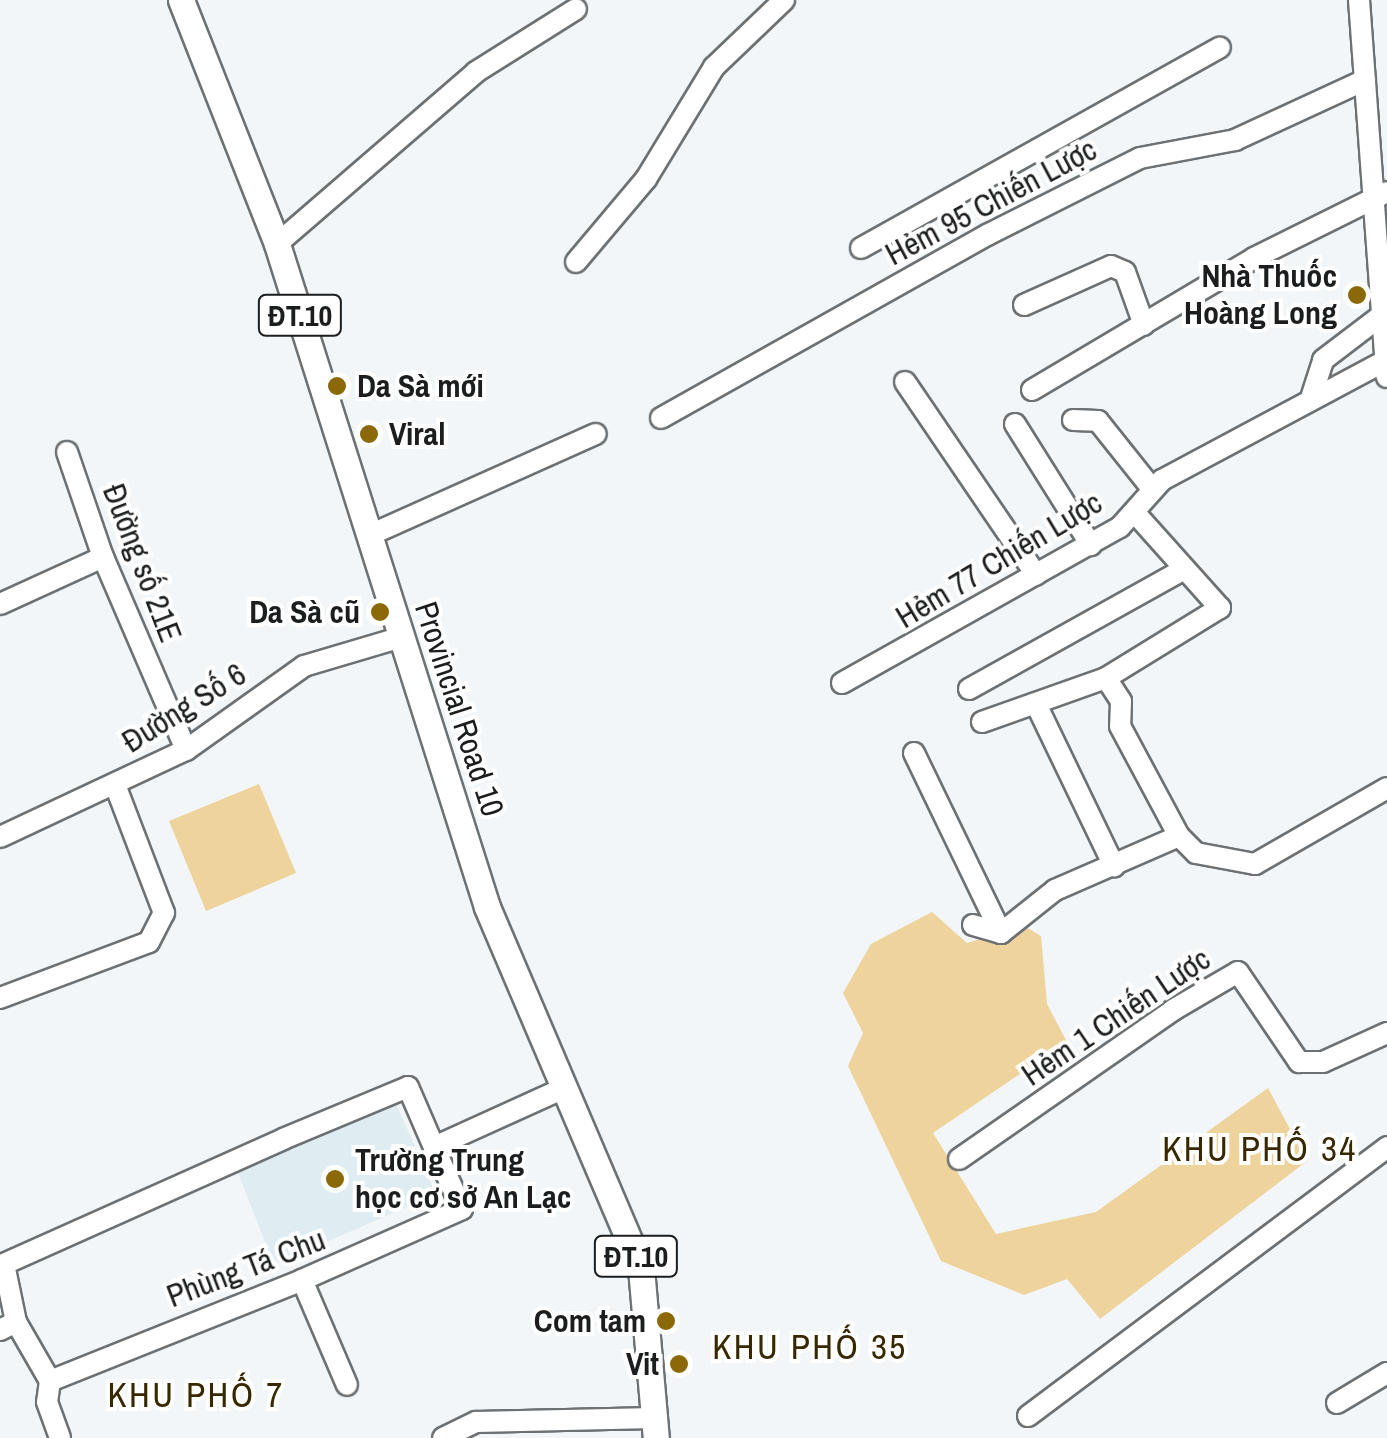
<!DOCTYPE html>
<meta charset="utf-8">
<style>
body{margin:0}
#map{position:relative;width:1387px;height:1438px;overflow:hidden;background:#f2f6f8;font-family:"Archivo Narrow",sans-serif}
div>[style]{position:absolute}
.built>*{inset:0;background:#dfecf1}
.green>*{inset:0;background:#eed39c}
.roads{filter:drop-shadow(2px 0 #6d7173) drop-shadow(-2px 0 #6d7173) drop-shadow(0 2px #6d7173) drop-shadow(0 -2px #6d7173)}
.minor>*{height:20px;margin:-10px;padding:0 10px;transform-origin:10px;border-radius:10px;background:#fff}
.major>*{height:25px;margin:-12.5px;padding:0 12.5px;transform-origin:12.5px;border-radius:12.5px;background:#fff}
.dots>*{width:28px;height:28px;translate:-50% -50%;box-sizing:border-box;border:5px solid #fff;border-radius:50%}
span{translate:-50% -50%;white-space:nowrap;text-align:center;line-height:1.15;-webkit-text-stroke:8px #fff;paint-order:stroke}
.shield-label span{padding:2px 8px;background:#fff;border:2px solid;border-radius:8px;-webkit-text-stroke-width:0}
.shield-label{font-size:30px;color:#1b1d1e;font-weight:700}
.street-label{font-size:32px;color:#1b1d1e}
.poi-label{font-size:32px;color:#1b1d1e;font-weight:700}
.right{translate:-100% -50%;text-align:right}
.left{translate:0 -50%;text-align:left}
.neighbourhood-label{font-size:35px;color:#382800;letter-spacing:2.5px}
</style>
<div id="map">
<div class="built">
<div style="clip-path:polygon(393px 1097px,436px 1194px,274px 1265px,235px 1165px)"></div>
</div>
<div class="green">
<div style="clip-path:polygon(259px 784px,296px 873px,206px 911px,169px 821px)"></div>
<div style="clip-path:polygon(932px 912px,967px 943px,1024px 926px,1041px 936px,1047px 1004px,1067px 1042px,933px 1133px,996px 1234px,1096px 1212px,1268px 1088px,1307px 1161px,1100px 1319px,1067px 1279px,1024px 1295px,941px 1261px,848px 1066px,863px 1033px,843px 993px,871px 944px)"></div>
</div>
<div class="roads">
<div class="minor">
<div style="left:1359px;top:0;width:378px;rotate:85.8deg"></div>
<div style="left:277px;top:244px;width:263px;rotate:-40.8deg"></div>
<div style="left:476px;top:72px;width:118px;rotate:-32.2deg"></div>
<div style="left:861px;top:248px;width:411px;rotate:-29.2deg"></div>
<div style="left:576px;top:262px;width:109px;rotate:-49.9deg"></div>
<div style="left:646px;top:179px;width:131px;rotate:-58.7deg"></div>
<div style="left:714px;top:67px;width:97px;rotate:-43.7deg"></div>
<div style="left:1024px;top:305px;width:95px;rotate:-24.1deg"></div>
<div style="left:1111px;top:266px;width:15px;rotate:23deg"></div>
<div style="left:1125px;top:272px;width:56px;rotate:70.3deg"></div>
<div style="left:905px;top:382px;width:233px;rotate:55.8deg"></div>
<div style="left:1032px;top:390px;width:258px;rotate:-30.7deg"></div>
<div style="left:1254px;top:258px;width:148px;rotate:-26.4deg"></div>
<div style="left:1311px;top:398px;width:40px;rotate:-72deg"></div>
<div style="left:1323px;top:360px;width:74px;rotate:-37.3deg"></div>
<div style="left:661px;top:418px;width:374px;rotate:-29.3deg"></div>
<div style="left:987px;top:235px;width:171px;rotate:-26.7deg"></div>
<div style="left:1140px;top:158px;width:97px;rotate:-10.7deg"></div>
<div style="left:1235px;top:140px;width:143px;rotate:-24.8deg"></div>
<div style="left:1073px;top:420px;width:25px;rotate:2deg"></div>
<div style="left:1098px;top:421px;width:88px;rotate:51.4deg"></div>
<div style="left:1015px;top:424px;width:143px;rotate:57.9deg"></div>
<div style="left:67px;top:452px;width:111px;rotate:71.1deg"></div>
<div style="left:103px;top:557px;width:210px;rotate:66.7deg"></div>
<div style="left:372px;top:534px;width:245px;rotate:-24.1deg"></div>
<div style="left:0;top:604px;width:113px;rotate:-24.5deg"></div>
<div style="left:1106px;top:678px;width:27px;rotate:57deg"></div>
<div style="left:1121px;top:701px;width:25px;rotate:92deg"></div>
<div style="left:1120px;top:726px;width:125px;rotate:61.8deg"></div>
<div style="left:842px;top:683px;width:319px;rotate:-29.3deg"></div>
<div style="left:1120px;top:527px;width:63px;rotate:-48.2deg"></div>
<div style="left:1162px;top:480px;width:255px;rotate:-28.1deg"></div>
<div style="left:969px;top:689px;width:245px;rotate:-29.1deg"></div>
<div style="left:1037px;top:706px;width:178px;rotate:64.3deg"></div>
<div style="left:982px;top:722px;width:132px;rotate:-19.5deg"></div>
<div style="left:1106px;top:678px;width:134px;rotate:-31.6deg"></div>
<div style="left:1220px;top:608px;width:127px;rotate:-131.8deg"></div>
<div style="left:914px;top:753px;width:200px;rotate:64.2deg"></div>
<div style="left:0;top:837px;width:205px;rotate:-25.1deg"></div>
<div style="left:186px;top:750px;width:145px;rotate:-35.4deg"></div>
<div style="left:304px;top:666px;width:102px;rotate:-16.5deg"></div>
<div style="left:973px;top:925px;width:29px;rotate:16deg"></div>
<div style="left:1001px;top:933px;width:69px;rotate:-38.5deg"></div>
<div style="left:1055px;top:890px;width:135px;rotate:-23.5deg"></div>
<div style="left:1179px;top:836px;width:24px;rotate:45deg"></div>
<div style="left:1196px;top:853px;width:60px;rotate:10.6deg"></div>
<div style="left:1255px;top:864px;width:152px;rotate:-29.9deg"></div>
<div style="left:0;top:998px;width:159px;rotate:-20.6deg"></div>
<div style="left:149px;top:942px;width:33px;rotate:-63deg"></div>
<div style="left:164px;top:913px;width:137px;rotate:-110.9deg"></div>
<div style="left:959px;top:1159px;width:261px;rotate:-34.8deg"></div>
<div style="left:1173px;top:1010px;width:75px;rotate:-30.3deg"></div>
<div style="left:1238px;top:972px;width:109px;rotate:55.9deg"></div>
<div style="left:1299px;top:1062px;width:24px"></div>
<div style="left:1323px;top:1062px;width:70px;rotate:-24.4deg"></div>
<div style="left:302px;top:1280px;width:114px;rotate:66.8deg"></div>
<div style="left:16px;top:1322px;width:68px;rotate:60deg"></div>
<div style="left:50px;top:1381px;width:271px;rotate:-21.8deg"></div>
<div style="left:302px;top:1280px;width:175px;rotate:-23.9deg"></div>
<div style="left:462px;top:1209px;width:68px;rotate:-114.3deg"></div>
<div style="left:0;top:1330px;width:18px;rotate:-27deg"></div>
<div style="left:16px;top:1322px;width:59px;rotate:-101.7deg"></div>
<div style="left:4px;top:1264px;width:306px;rotate:-24.1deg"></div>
<div style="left:283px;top:1139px;width:135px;rotate:-22.6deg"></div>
<div style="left:408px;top:1087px;width:65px;rotate:66.6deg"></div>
<div style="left:434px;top:1147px;width:145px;rotate:-24.4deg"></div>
<div style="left:50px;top:1381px;width:21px;rotate:98deg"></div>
<div style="left:47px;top:1402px;width:38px;rotate:70deg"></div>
<div style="left:1337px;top:1403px;width:58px;rotate:-31deg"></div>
<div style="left:1028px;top:1416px;width:449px;rotate:-36.8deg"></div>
<div style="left:443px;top:1438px;width:37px;rotate:-26deg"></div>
<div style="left:476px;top:1422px;width:178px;rotate:-1.3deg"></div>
</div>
<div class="major">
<div style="left:181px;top:0;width:262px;rotate:68.5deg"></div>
<div style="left:277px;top:244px;width:695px;rotate:72.42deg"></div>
<div style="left:487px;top:907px;width:392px;rotate:66.9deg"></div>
<div style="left:641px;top:1268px;width:171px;rotate:85deg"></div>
</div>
</div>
<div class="dots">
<div style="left:1357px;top:295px;background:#8b6909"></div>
<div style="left:337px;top:386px;background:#8b6909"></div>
<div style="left:369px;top:434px;background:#8b6909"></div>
<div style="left:380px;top:612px;background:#8b6909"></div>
<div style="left:335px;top:1179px;background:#8b6909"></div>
<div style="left:666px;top:1321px;background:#8b6909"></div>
<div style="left:679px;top:1364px;background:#8b6909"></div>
</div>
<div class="shield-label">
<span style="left:300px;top:315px">ĐT.10</span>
<span style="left:636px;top:1256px">ĐT.10</span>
</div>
<div class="street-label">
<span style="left:991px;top:202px;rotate:-28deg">Hẻm 95 Chiến Lược</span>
<span style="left:999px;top:560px;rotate:-31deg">Hẻm 77 Chiến Lược</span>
<span style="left:142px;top:563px;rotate:69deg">Đường số 21E</span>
<span style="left:184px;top:708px;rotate:-32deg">Đường Số 6</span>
<span style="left:459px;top:709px;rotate:72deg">Provincial Road 10</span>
<span style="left:1116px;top:1017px;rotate:-34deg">Hẻm 1 Chiến Lược</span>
<span style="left:246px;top:1268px;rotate:-21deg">Phùng Tá Chu</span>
</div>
<div class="poi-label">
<span class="right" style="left:1337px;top:295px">Nhà Thuốc<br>Hoàng Long</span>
<span class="left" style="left:357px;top:386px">Da Sà mới</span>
<span class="left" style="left:389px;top:434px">Viral</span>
<span class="right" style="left:360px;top:612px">Da Sà cũ</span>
<span class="left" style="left:355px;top:1179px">Trường Trung<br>học cơ sở An Lạc</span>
<span class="right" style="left:646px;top:1321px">Com tam</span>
<span class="right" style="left:659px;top:1364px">Vit</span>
</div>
<div class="neighbourhood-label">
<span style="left:1260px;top:1149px">KHU PHỐ 34</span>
<span style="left:810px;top:1347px">KHU PHỐ 35</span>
<span style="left:196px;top:1395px">KHU PHỐ 7</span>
</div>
</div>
